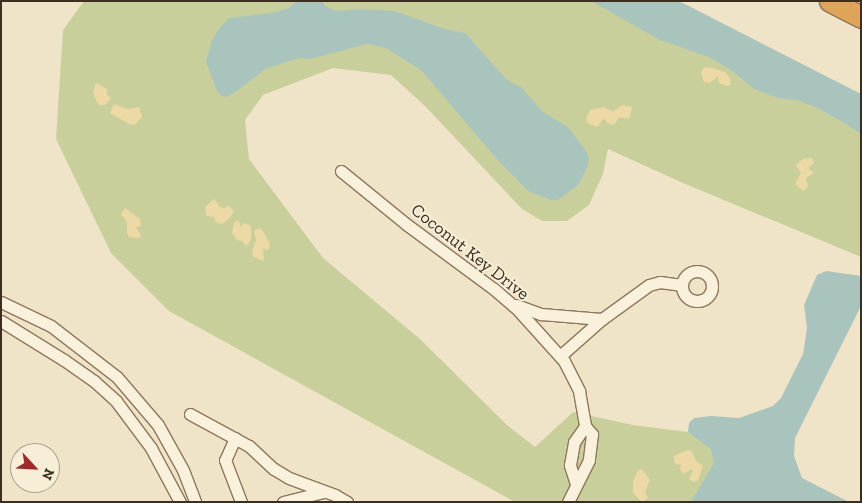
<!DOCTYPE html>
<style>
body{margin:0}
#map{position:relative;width:862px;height:503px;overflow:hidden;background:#f0e4c8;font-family:"Zilla Slab",serif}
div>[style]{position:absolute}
.green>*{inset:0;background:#c9cf9b}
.sand>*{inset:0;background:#ecd9a5}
.water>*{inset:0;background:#a9c4bc}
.roads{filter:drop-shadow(1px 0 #8d765c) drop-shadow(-1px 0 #8d765c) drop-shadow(0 1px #8d765c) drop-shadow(0 -1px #8d765c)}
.minor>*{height:11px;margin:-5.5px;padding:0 5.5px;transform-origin:5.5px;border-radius:5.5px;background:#faf1dc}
.minor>.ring{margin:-5.5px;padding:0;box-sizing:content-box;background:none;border:11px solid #faf1dc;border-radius:50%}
.motorway>*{height:21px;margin:-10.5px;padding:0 10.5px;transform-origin:10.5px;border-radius:10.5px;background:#e0a458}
span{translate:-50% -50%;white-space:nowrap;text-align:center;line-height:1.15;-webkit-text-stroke:4px #f7eed8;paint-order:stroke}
.street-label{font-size:18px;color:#3d2e20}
.frame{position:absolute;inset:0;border:2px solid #3d2e20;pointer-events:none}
.north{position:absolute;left:10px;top:443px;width:50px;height:50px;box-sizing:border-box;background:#f7eed8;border:1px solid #ada18e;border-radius:50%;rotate:115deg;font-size:14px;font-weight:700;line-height:20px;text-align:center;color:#3d2e20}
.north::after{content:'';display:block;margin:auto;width:18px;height:22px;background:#9e2a2b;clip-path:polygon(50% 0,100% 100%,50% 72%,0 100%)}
</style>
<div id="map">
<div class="green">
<div style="clip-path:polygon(84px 1px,605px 1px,861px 128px,861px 257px,683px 183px,608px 149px,603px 174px,589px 205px,567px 221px,542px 221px,522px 209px,425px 106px,391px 75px,333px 68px,263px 95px,245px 120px,249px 159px,323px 258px,420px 339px,507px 425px,535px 447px,573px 412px,633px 425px,688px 432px,722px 448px,703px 502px,515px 502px,169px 311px,111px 253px,56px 139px,63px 30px)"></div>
</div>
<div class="sand">
<div style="clip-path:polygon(708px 67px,725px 72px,730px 78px,731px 85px,727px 86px,719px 83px,718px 76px,710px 83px,704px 82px,701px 73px,703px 68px)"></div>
<div style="clip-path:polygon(96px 83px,107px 89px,107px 95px,111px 98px,105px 105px,99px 105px,96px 100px,93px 92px)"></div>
<div style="clip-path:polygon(114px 104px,128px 109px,139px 107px,142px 117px,135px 125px,129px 124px,110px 113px)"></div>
<div style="clip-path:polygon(622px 105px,632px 107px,630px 117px,628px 119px,619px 117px,614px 125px,607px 123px,604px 118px,597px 127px,588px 123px,586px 119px,590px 110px,604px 107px,613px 112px)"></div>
<div style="clip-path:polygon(812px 158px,814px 163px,808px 168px,814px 173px,806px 178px,808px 187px,803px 191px,795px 184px,801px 173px,796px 165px,803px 159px)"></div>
<div style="clip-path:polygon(214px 199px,220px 207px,225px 208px,228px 205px,234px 211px,229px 219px,222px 224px,216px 222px,214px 217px,206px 216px,205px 207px)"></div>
<div style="clip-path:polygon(125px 208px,140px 219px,141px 226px,136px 227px,141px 235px,139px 238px,129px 237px,127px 233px,127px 222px,121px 214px)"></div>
<div style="clip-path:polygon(238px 220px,241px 227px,244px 223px,251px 226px,251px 240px,246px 246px,242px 241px,237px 240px,232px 233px,234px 223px)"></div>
<div style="clip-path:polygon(260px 228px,263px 231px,270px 244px,268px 250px,263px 249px,264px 259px,262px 261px,253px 256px,252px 252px,256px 240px,254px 231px)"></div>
<div style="clip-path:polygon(688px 450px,691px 450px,696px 461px,703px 466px,698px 480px,693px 482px,689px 479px,693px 471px,692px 469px,683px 474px,680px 469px,681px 464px,678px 465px,674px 462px,674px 456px)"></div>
<div style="clip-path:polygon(642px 469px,650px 480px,645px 492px,648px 498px,642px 502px,633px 493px,633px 481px,638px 471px)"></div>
</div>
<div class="water">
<div style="clip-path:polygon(296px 1px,323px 1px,324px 5px,335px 11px,358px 9px,395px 11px,444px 29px,465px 33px,507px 80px,521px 87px,543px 112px,568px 127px,586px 151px,589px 159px,586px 170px,577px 186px,558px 200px,551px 200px,528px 191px,497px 159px,422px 71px,386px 48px,367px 44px,310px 59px,300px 58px,283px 63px,265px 69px,237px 91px,226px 97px,222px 96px,217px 91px,206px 62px,212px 40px,219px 29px,229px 18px,277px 12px,289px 8px)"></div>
<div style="clip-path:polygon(591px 1px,679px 1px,861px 94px,861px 134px,843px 122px,815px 107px,797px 100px,779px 98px,754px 89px,731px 70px,709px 57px,660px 40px)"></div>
<div style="clip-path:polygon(826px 271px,861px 276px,861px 306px,795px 438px,794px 456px,802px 478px,849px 502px,691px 502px,714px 463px,711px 449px,688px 432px,689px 423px,694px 418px,711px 416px,739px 418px,773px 406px,781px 398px,803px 354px,807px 328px,804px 305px,817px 275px)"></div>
</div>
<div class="roads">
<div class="minor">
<div style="left:341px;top:171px;width:84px;rotate:39.2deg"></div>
<div style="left:406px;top:224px;width:109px;rotate:36.5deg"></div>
<div style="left:494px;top:289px;width:33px;rotate:41deg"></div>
<div style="left:519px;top:311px;width:67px;rotate:48deg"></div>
<div style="left:564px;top:361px;width:34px;rotate:63deg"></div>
<div style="left:579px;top:391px;width:36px;rotate:80deg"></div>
<div style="left:585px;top:426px;width:11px;rotate:49deg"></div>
<div style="left:592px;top:434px;width:26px;rotate:97deg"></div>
<div style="left:589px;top:460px;width:47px;rotate:116.6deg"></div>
<div class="ring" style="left:682px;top:271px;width:19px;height:19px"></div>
<div style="left:1px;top:302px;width:55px;rotate:25.6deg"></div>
<div style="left:51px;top:326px;width:83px;rotate:37.7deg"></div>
<div style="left:117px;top:377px;width:63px;rotate:49.5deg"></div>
<div style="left:158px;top:425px;width:51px;rotate:60.9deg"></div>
<div style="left:183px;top:470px;width:34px;rotate:69deg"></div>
<div style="left:516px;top:305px;width:27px;rotate:20deg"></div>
<div style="left:541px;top:314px;width:61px;rotate:4.7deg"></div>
<div style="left:602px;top:319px;width:58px;rotate:-35.9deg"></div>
<div style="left:649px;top:285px;width:11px;rotate:-15deg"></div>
<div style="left:660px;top:282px;width:22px;rotate:8deg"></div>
<div style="left:1px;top:321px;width:74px;rotate:31.8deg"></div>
<div style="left:64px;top:360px;width:37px;rotate:35deg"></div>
<div style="left:94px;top:381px;width:30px;rotate:42deg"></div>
<div style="left:116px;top:401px;width:59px;rotate:53.3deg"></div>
<div style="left:151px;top:448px;width:61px;rotate:61.8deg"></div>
<div style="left:560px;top:356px;width:56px;rotate:-41.4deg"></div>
<div style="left:190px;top:414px;width:67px;rotate:28.5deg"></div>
<div style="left:249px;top:446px;width:34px;rotate:43deg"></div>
<div style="left:274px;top:469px;width:17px;rotate:31deg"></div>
<div style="left:289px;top:478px;width:49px;rotate:20.3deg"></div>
<div style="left:335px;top:495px;width:14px;rotate:30deg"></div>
<div style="left:235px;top:438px;width:24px;rotate:114deg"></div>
<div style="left:225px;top:460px;width:45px;rotate:69.1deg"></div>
<div style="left:576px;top:484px;width:20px;rotate:-108deg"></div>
<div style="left:570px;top:465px;width:23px;rotate:-80deg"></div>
<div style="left:574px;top:442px;width:19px;rotate:-55deg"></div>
<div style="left:283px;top:502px;width:41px;rotate:-14deg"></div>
</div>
<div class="motorway">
<div style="left:830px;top:1px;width:35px;rotate:27deg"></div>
</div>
</div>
<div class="street-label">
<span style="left:470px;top:252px;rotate:38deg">Coconut Key Drive</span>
</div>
<div class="frame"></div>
<div class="north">N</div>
</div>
